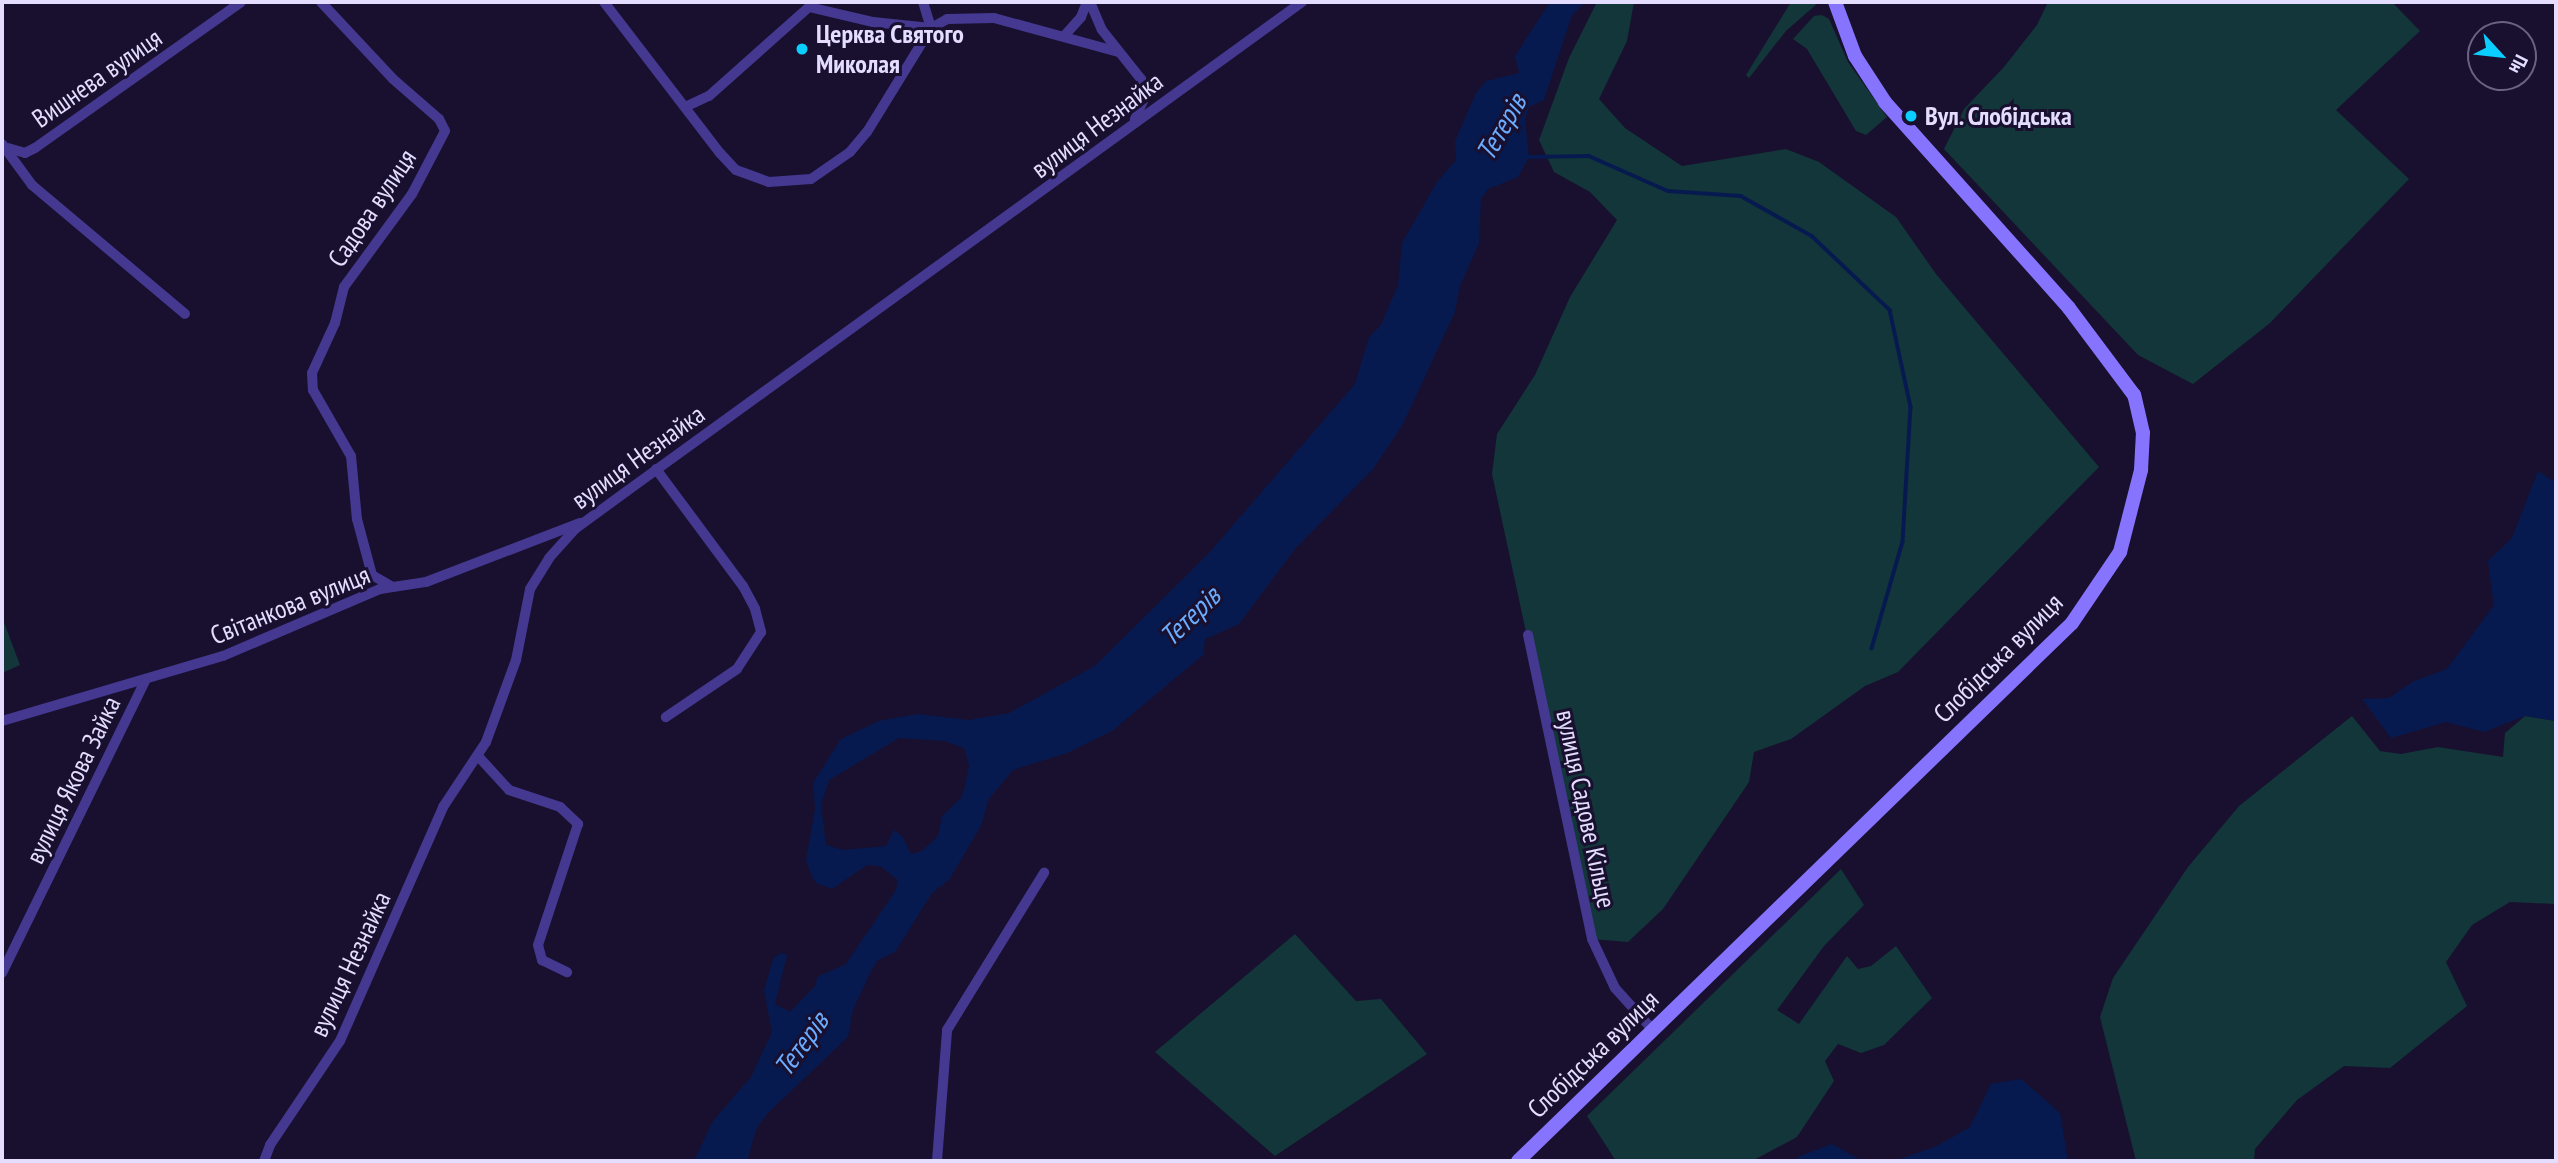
<!DOCTYPE html>
<meta charset="utf-8">
<style>
body{margin:0}
#map{position:relative;width:2558px;height:1163px;overflow:hidden;background:#18102e;font-family:"PT Sans Narrow",sans-serif}
div>[style]{position:absolute}
.green>*{inset:0;background:#123639}
.water>*{inset:0;background:#071a50}
.stream>*{height:3.5px;margin:-1.75px;padding:0 1.75px;transform-origin:1.75px;border-radius:1.75px;background:#071a50}
.street>*{height:10px;margin:-5px;padding:0 5px;transform-origin:5px;border-radius:5px;background:#443890}
.secondary>*{height:14px;margin:-7px;padding:0 7px;transform-origin:7px;border-radius:7px;background:#8674ff}
.dots>*{width:19px;height:19px;translate:-50% -50%;box-sizing:border-box;border:4px solid #18102e;border-radius:50%}
span{translate:-50% -50%;white-space:nowrap;text-align:center;line-height:1.15;-webkit-text-stroke:6px #18102e;paint-order:stroke}
.poi-label{font-size:26px;color:#e5ddff;font-weight:700}
.left{translate:0 -50%;text-align:left}
.street-label{font-size:26px;color:#e5ddff}
.water-label{font-size:28px;color:#6bacff;font-style:italic}
.frame{position:absolute;inset:0;border:4px solid #e5ddff;pointer-events:none}
.north{position:absolute;left:2467px;top:21px;width:70px;height:70px;box-sizing:border-box;background:#18102e;border:2px solid #6a6282;border-radius:50%;rotate:117deg;font-size:19px;font-weight:700;line-height:28px;text-align:center;color:#e5ddff}
.north::after{content:'';display:block;margin:auto;width:24px;height:32px;background:#09ceff;clip-path:polygon(50% 0,100% 100%,50% 72%,0 100%)}
</style>
<div id="map">
<div class="green">
<div style="clip-path:polygon(1597px 2px,1634px 2px,1627px 41px,1599px 99px,1625px 128px,1682px 166px,1786px 149px,1819px 162px,1896px 217px,1936px 274px,2099px 467px,1898px 672px,1865px 686px,1791px 739px,1754px 752px,1749px 782px,1663px 909px,1628px 942px,1592px 939px,1492px 474px,1497px 434px,1535px 375px,1570px 297px,1617px 220px,1590px 192px,1554px 172px,1539px 140px,1569px 58px)"></div>
<div style="clip-path:polygon(1791px 2px,1819px 2px,1786px 31px,1749px 78px,1746px 75px)"></div>
<div style="clip-path:polygon(2048px 2px,2392px 2px,2420px 31px,2336px 110px,2409px 179px,2270px 323px,2193px 384px,2138px 355px,1944px 149px,1964px 109px,2004px 67px,2037px 25px)"></div>
<div style="clip-path:polygon(1822px 15px,1829px 19px,1848px 62px,1887px 117px,1866px 135px,1856px 131px,1807px 49px,1793px 39px,1814px 16px)"></div>
<div style="clip-path:polygon(2px 617px,20px 665px,2px 673px)"></div>
<div style="clip-path:polygon(2352px 716px,2380px 751px,2401px 754px,2438px 747px,2503px 757px,2505px 733px,2525px 716px,2556px 721px,2556px 904px,2510px 902px,2472px 925px,2446px 962px,2467px 1006px,2390px 1068px,2344px 1066px,2297px 1100px,2255px 1149px,2254px 1161px,2136px 1161px,2100px 1017px,2113px 978px,2188px 867px,2239px 806px)"></div>
<div style="clip-path:polygon(1841px 869px,1864px 905px,1824px 946px,1777px 1010px,1799px 1024px,1847px 956px,1858px 969px,1871px 966px,1896px 946px,1932px 998px,1884px 1045px,1861px 1053px,1838px 1044px,1825px 1061px,1834px 1081px,1797px 1137px,1752px 1161px,1616px 1161px,1587px 1116px)"></div>
<div style="clip-path:polygon(1295px 934px,1356px 1001px,1381px 999px,1427px 1054px,1275px 1156px,1155px 1052px)"></div>
</div>
<div class="water">
<div style="clip-path:polygon(evenodd,1550px 2px,1585px 2px,1572px 15px,1544px 100px,1529px 107px,1525px 120px,1529px 157px,1518px 177px,1488px 189px,1481px 199px,1479px 243px,1460px 286px,1455px 312px,1402px 426px,1373px 469px,1295px 549px,1239px 624px,1205px 639px,1203px 655px,1112px 731px,1067px 753px,1013px 770px,988px 800px,982px 824px,949px 880px,932px 893px,895px 952px,878px 960px,871px 971px,853px 1010px,848px 1037px,769px 1112px,757px 1127px,747px 1161px,694px 1161px,713px 1121px,751px 1077px,772px 1032px,764px 991px,773px 959px,780px 953px,787px 955px,775px 1004px,790px 1012px,816px 985px,817px 977px,846px 964px,896px 890px,898px 880px,880px 866px,867px 865px,832px 889px,816px 883px,811px 874px,806px 860px,815px 809px,813px 783px,841px 739px,879px 721px,917px 714px,969px 720px,1009px 713px,1095px 666px,1209px 553px,1355px 384px,1369px 337px,1381px 325px,1398px 285px,1402px 243px,1437px 182px,1456px 160px,1455px 141px,1476px 93px,1486px 81px,1519px 73px,1515px 56px,1550px 2px,899px 738px,945px 741px,964px 748px,969px 765px,965px 786px,961px 798px,942px 816px,938px 836px,922px 851px,911px 854px,902px 836px,894px 830px,886px 846px,843px 850px,826px 845px,821px 805px,829px 780px,899px 738px)"></div>
<div style="clip-path:polygon(2538px 471px,2556px 483px,2556px 721px,2525px 716px,2484px 732px,2446px 722px,2391px 738px,2362px 699px,2389px 698px,2414px 681px,2447px 669px,2494px 605px,2488px 561px,2512px 538px)"></div>
<div style="clip-path:polygon(2021px 1079px,2060px 1113px,2068px 1161px,1894px 1161px,1937px 1146px,1970px 1127px,1991px 1084px)"></div>
<div style="clip-path:polygon(1832px 1144px,1862px 1161px,1794px 1161px,1800px 1156px)"></div>
</div>
<div class="stream">
<div style="left:1526px;top:157px;width:63px;rotate:-0.9deg"></div>
<div style="left:1589px;top:156px;width:86px;rotate:23.9deg"></div>
<div style="left:1668px;top:191px;width:73px;rotate:3.9deg"></div>
<div style="left:1741px;top:196px;width:81px;rotate:29.4deg"></div>
<div style="left:1812px;top:236px;width:108px;rotate:43.5deg"></div>
<div style="left:1890px;top:310px;width:99px;rotate:77.8deg"></div>
<div style="left:1911px;top:407px;width:135px;rotate:93.4deg"></div>
<div style="left:1903px;top:542px;width:111px;rotate:106.2deg"></div>
</div>
<div class="street">
<div style="left:321px;top:2px;width:105px;rotate:46.9deg"></div>
<div style="left:393px;top:79px;width:61px;rotate:41deg"></div>
<div style="left:439px;top:119px;width:13px;rotate:63deg"></div>
<div style="left:445px;top:131px;width:71px;rotate:117.6deg"></div>
<div style="left:412px;top:194px;width:115px;rotate:126.2deg"></div>
<div style="left:344px;top:287px;width:37px;rotate:104deg"></div>
<div style="left:335px;top:323px;width:55px;rotate:114.7deg"></div>
<div style="left:312px;top:373px;width:17px;rotate:87deg"></div>
<div style="left:313px;top:390px;width:76px;rotate:60.1deg"></div>
<div style="left:351px;top:456px;width:63px;rotate:84.6deg"></div>
<div style="left:357px;top:519px;width:58px;rotate:75deg"></div>
<div style="left:372px;top:575px;width:24px;rotate:30deg"></div>
<div style="left:604px;top:2px;width:190px;rotate:52.5deg"></div>
<div style="left:720px;top:153px;width:23px;rotate:47deg"></div>
<div style="left:736px;top:170px;width:35px;rotate:20deg"></div>
<div style="left:769px;top:182px;width:42px;rotate:-4.1deg"></div>
<div style="left:811px;top:179px;width:47px;rotate:-34.7deg"></div>
<div style="left:850px;top:152px;width:26px;rotate:-50deg"></div>
<div style="left:867px;top:132px;width:122px;rotate:-58.4deg"></div>
<div style="left:931px;top:28px;width:18px;rotate:-29deg"></div>
<div style="left:947px;top:19px;width:47px;rotate:-1.2deg"></div>
<div style="left:994px;top:18px;width:129px;rotate:15.3deg"></div>
<div style="left:1090px;top:2px;width:30px;rotate:67deg"></div>
<div style="left:1102px;top:30px;width:63px;rotate:51.5deg"></div>
<div style="left:1141px;top:79px;width:22px;rotate:85deg"></div>
<div style="left:1143px;top:101px;width:20px;rotate:114deg"></div>
<div style="left:1065px;top:35px;width:24px;rotate:-48deg"></div>
<div style="left:1081px;top:17px;width:16px;rotate:-68deg"></div>
<div style="left:685px;top:107px;width:26px;rotate:-25deg"></div>
<div style="left:709px;top:96px;width:134px;rotate:-41.7deg"></div>
<div style="left:809px;top:7px;width:66px;rotate:13.2deg"></div>
<div style="left:873px;top:22px;width:58px;rotate:5.9deg"></div>
<div style="left:931px;top:28px;width:27px;rotate:-107deg"></div>
<div style="left:2px;top:144px;width:51px;rotate:53.8deg"></div>
<div style="left:32px;top:185px;width:200px;rotate:40.1deg"></div>
<div style="left:8px;top:148px;width:18px;rotate:16deg"></div>
<div style="left:25px;top:153px;width:11px;rotate:-27deg"></div>
<div style="left:35px;top:148px;width:252px;rotate:-35.3deg"></div>
<div style="left:656px;top:469px;width:146px;rotate:53.4deg"></div>
<div style="left:743px;top:586px;width:26px;rotate:62deg"></div>
<div style="left:755px;top:609px;width:24px;rotate:75deg"></div>
<div style="left:761px;top:632px;width:44px;rotate:123deg"></div>
<div style="left:737px;top:669px;width:86px;rotate:145.9deg"></div>
<div style="left:1528px;top:635px;width:311px;rotate:78.1deg"></div>
<div style="left:1592px;top:939px;width:54px;rotate:64.9deg"></div>
<div style="left:1615px;top:988px;width:57px;rotate:47.9deg"></div>
<div style="left:2px;top:721px;width:230px;rotate:-16.4deg"></div>
<div style="left:223px;top:656px;width:171px;rotate:-23.1deg"></div>
<div style="left:380px;top:589px;width:47px;rotate:-8.7deg"></div>
<div style="left:426px;top:582px;width:165px;rotate:-21deg"></div>
<div style="left:478px;top:756px;width:46px;rotate:47.6deg"></div>
<div style="left:509px;top:790px;width:54px;rotate:18.4deg"></div>
<div style="left:560px;top:807px;width:25px;rotate:43deg"></div>
<div style="left:578px;top:824px;width:127px;rotate:108.3deg"></div>
<div style="left:538px;top:945px;width:16px;rotate:75deg"></div>
<div style="left:542px;top:960px;width:28px;rotate:26deg"></div>
<div style="left:2px;top:973px;width:325px;rotate:-63.9deg"></div>
<div style="left:264px;top:1161px;width:17px;rotate:-69deg"></div>
<div style="left:270px;top:1145px;width:125px;rotate:-56.1deg"></div>
<div style="left:340px;top:1041px;width:256px;rotate:-66.2deg"></div>
<div style="left:443px;top:807px;width:78px;rotate:-56.5deg"></div>
<div style="left:486px;top:742px;width:87px;rotate:-69.9deg"></div>
<div style="left:516px;top:660px;width:72px;rotate:-78.8deg"></div>
<div style="left:530px;top:589px;width:36px;rotate:-58deg"></div>
<div style="left:549px;top:558px;width:39px;rotate:-48deg"></div>
<div style="left:575px;top:529px;width:64px;rotate:-36.2deg"></div>
<div style="left:627px;top:491px;width:834px;rotate:-35.92deg"></div>
<div style="left:937px;top:1161px;width:131px;rotate:-85.6deg"></div>
<div style="left:947px;top:1030px;width:185px;rotate:-58.3deg"></div>
</div>
<div class="secondary">
<div style="left:1518px;top:1161px;width:772px;rotate:-44.16deg"></div>
<div style="left:2072px;top:623px;width:86px;rotate:-55.9deg"></div>
<div style="left:2120px;top:552px;width:85px;rotate:-75.6deg"></div>
<div style="left:2141px;top:470px;width:37px;rotate:-87deg"></div>
<div style="left:2143px;top:433px;width:39px;rotate:-103deg"></div>
<div style="left:2134px;top:395px;width:109px;rotate:-126.8deg"></div>
<div style="left:2069px;top:308px;width:276px;rotate:-131.8deg"></div>
<div style="left:1885px;top:102px;width:55px;rotate:-123.1deg"></div>
<div style="left:1855px;top:56px;width:58px;rotate:-110.3deg"></div>
</div>
<div class="dots">
<div style="left:802px;top:49px;background:#09ceff"></div>
<div style="left:1911px;top:116px;background:#09ceff"></div>
</div>
<div class="poi-label">
<span class="left" style="left:816px;top:49px">Церква Святого<br>Миколая</span>
<span class="left" style="left:1925px;top:116px">Вул. Слобідська</span>
</div>
<div class="street-label">
<span style="left:97px;top:78px;rotate:-35deg">Вишнева вулиця</span>
<span style="left:1097px;top:125px;rotate:-37deg">вулиця Незнайка</span>
<span style="left:372px;top:208px;rotate:-56deg">Садова вулиця</span>
<span style="left:638px;top:457px;rotate:-36deg">вулиця Незнайка</span>
<span style="left:290px;top:605px;rotate:-22deg">Світанкова вулиця</span>
<span style="left:1998px;top:658px;rotate:-45deg">Слобідська вулиця</span>
<span style="left:73px;top:780px;rotate:-64deg">вулиця Якова Зайка</span>
<span style="left:1586px;top:809px;rotate:78deg">вулиця Садове Кільце</span>
<span style="left:350px;top:964px;rotate:-65deg">вулиця Незнайка</span>
<span style="left:1593px;top:1054px;rotate:-44deg">Слобідська вулиця</span>
</div>
<div class="water-label">
<span style="left:1501px;top:127px;rotate:-60deg">Тетерів</span>
<span style="left:1190px;top:616px;rotate:-44deg">Тетерів</span>
<span style="left:801px;top:1044px;rotate:-54deg">Тетерів</span>
</div>
<div class="frame"></div>
<div class="north">Пн</div>
</div>
